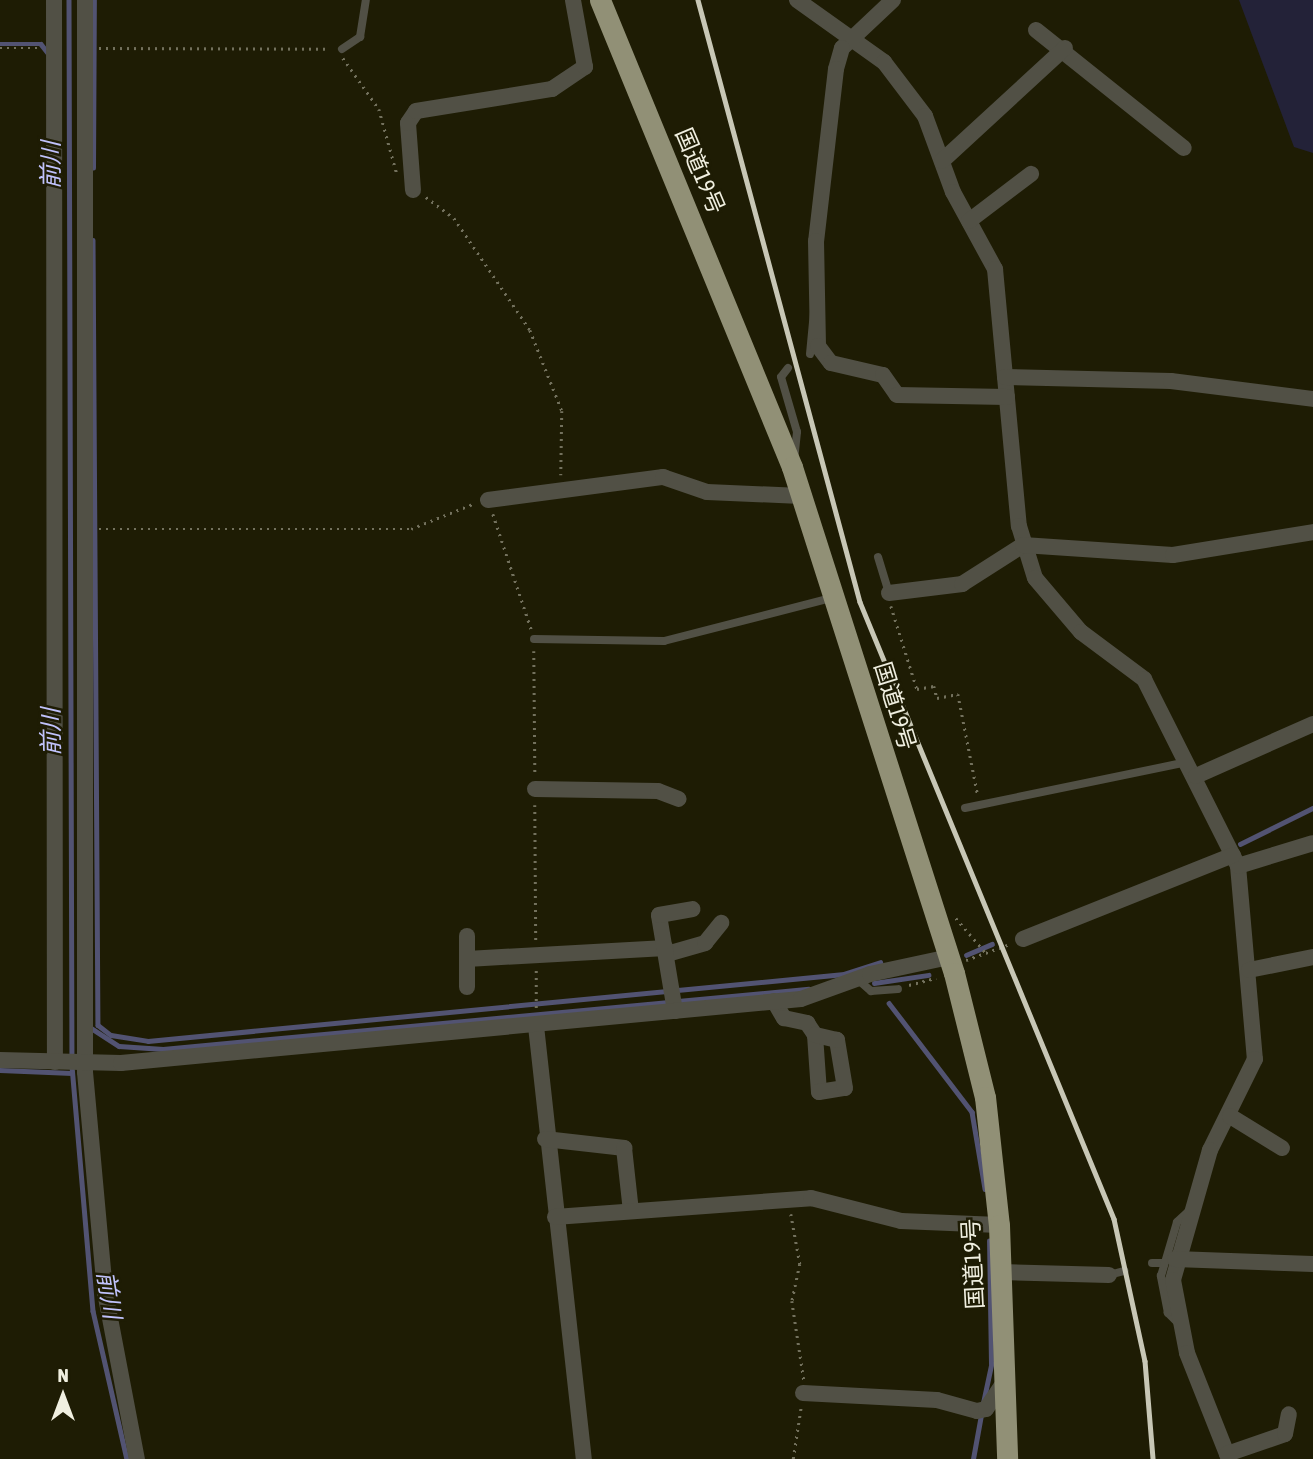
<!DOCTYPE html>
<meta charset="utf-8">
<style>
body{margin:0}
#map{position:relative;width:1313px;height:1459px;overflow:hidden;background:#1e1c04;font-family:"Asap Condensed","Noto Sans JP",sans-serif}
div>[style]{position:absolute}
.green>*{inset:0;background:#232238}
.stream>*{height:4.5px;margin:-2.25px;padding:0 2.25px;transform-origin:2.25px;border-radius:2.25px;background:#525372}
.path>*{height:2.5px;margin-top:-1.25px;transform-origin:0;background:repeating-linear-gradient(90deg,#73715d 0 2px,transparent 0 7px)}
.service>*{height:8px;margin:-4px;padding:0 4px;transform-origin:4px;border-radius:4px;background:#515045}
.minor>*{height:16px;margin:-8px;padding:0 8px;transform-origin:8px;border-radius:8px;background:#515045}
.trunk>*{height:21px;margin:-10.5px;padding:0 10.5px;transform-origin:10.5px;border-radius:10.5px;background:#919076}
.rail>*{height:4.5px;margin:-2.25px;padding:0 2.25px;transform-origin:2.25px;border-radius:2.25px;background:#c8c7b6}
span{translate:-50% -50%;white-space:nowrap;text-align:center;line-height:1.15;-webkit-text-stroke:5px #1e1c04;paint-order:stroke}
.street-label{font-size:23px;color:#f0efe0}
.water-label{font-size:24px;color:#c0c2fb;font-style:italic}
.north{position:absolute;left:28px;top:1361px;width:70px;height:70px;-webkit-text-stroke:5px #1e1c04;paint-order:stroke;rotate:0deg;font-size:19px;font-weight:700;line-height:28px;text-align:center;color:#f0efe0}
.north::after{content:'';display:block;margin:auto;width:24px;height:32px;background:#f0efe0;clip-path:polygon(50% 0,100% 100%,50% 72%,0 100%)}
</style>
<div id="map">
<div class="green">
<div style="clip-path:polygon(1239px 0,1313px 0,1313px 153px,1294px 147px)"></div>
</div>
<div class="stream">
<div style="left:69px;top:0;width:1057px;rotate:89.84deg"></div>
<div style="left:0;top:44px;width:41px"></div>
<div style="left:41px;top:44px;width:11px;rotate:52deg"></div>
<div style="left:93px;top:168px;width:168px;rotate:-89.7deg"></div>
<div style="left:93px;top:240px;width:785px;rotate:89.64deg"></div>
<div style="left:98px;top:1025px;width:16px;rotate:38deg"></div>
<div style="left:111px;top:1035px;width:37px;rotate:9deg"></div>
<div style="left:148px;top:1041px;width:699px;rotate:-5.5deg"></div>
<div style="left:844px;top:974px;width:38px;rotate:-18deg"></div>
<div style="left:1240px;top:844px;width:81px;rotate:-26.3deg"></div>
<div style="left:966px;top:955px;width:28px;rotate:-23deg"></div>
<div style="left:874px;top:983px;width:55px;rotate:-8.4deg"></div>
<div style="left:678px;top:1001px;width:131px;rotate:-5.3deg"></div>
<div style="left:889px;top:1003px;width:137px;rotate:52.7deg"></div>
<div style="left:972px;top:1112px;width:78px;rotate:80.4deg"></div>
<div style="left:91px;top:1028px;width:33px;rotate:33deg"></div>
<div style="left:119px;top:1046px;width:44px;rotate:3.9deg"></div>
<div style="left:163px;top:1049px;width:508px;rotate:-5.31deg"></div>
<div style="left:72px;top:1066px;width:246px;rotate:85.1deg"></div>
<div style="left:93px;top:1311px;width:152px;rotate:77.1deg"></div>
<div style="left:0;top:1070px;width:72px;rotate:2.4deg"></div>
<div style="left:983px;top:1403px;width:40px;rotate:-78deg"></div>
<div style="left:991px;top:1364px;width:123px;rotate:-90.9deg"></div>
<div style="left:973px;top:1459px;width:45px;rotate:-79.7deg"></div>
</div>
<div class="path">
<div style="left:0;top:48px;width:39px"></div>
<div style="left:99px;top:48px;width:231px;rotate:0.2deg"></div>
<div style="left:343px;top:58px;width:62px;rotate:54.8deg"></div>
<div style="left:379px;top:109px;width:67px;rotate:74.5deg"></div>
<div style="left:426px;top:197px;width:35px;rotate:37deg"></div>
<div style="left:454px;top:218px;width:135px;rotate:55.8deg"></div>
<div style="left:530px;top:330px;width:87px;rotate:68.4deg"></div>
<div style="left:562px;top:411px;width:64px;rotate:90.9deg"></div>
<div style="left:493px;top:514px;width:123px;rotate:71.6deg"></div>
<div style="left:99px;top:529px;width:312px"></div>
<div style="left:411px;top:529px;width:69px;rotate:-22.1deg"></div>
<div style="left:891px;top:606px;width:87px;rotate:72.6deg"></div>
<div style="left:917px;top:689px;width:17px;rotate:-10deg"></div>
<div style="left:934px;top:686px;width:12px;rotate:76deg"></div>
<div style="left:937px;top:698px;width:21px;rotate:-11deg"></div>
<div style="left:958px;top:694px;width:104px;rotate:78.9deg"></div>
<div style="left:534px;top:651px;width:123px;rotate:89.5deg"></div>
<div style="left:535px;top:805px;width:137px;rotate:89.6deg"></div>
<div style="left:956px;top:918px;width:45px;rotate:49.5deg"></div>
<div style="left:966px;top:960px;width:47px;rotate:-20deg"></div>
<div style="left:909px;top:985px;width:28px;rotate:-15deg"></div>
<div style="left:536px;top:1008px;width:39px;rotate:-90deg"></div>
<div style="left:791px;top:1214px;width:51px;rotate:79.8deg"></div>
<div style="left:800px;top:1264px;width:38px;rotate:102deg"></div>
<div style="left:792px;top:1301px;width:80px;rotate:81.4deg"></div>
<div style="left:793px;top:1459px;width:53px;rotate:-81.3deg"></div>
</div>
<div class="service">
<div style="left:342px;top:49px;width:22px;rotate:-34deg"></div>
<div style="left:360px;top:37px;width:37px;rotate:-81deg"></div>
<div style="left:810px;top:354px;width:42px;rotate:-84.6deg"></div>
<div style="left:788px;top:368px;width:11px;rotate:128deg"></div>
<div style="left:781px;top:377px;width:57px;rotate:73.8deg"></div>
<div style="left:797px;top:432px;width:28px;rotate:96deg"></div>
<div style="left:878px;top:557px;width:38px;rotate:73deg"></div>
<div style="left:534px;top:639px;width:130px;rotate:0.9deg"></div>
<div style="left:664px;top:641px;width:172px;rotate:-14.4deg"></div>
<div style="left:965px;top:808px;width:228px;rotate:-11.7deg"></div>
<div style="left:856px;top:978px;width:20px;rotate:41deg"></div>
<div style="left:871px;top:991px;width:27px;rotate:-4deg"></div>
<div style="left:1152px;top:1263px;width:11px"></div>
<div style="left:1109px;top:1275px;width:16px;rotate:-15deg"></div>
<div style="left:1179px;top:1324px;width:16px;rotate:-135deg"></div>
<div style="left:1168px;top:1313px;width:38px;rotate:-101deg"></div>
<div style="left:1161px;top:1276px;width:56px;rotate:-73.5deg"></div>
<div style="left:1177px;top:1222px;width:16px;rotate:-43deg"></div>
</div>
<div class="minor">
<div style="left:54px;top:0;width:1062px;rotate:89.95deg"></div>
<div style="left:85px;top:0;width:1072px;rotate:90deg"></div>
<div style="left:85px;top:1072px;width:221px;rotate:84.8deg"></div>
<div style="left:105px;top:1292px;width:170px;rotate:79.2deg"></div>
<div style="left:797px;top:0;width:107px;rotate:35.5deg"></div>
<div style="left:884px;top:62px;width:68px;rotate:52.8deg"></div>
<div style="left:925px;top:116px;width:81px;rotate:69.8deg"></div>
<div style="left:953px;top:192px;width:88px;rotate:61.4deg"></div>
<div style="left:995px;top:269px;width:258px;rotate:84.7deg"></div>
<div style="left:1019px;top:526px;width:54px;rotate:72.9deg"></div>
<div style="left:1035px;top:578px;width:71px;rotate:49.6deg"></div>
<div style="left:1081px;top:632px;width:79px;rotate:36.7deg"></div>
<div style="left:1144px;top:679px;width:209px;rotate:63.3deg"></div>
<div style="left:1238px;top:866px;width:194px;rotate:85deg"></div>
<div style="left:1255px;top:1059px;width:102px;rotate:116.3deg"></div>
<div style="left:1210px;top:1150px;width:135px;rotate:105.9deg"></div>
<div style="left:1173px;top:1280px;width:74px;rotate:79.1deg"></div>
<div style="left:1187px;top:1353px;width:114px;rotate:68.4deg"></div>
<div style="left:893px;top:0;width:70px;rotate:136.7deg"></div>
<div style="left:842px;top:48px;width:22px;rotate:106deg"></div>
<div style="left:836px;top:69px;width:173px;rotate:96.6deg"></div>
<div style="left:816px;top:241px;width:105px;rotate:88.9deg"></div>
<div style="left:818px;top:346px;width:21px;rotate:53deg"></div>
<div style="left:831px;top:363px;width:53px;rotate:13deg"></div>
<div style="left:883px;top:375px;width:24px;rotate:55deg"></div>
<div style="left:897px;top:395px;width:110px;rotate:1deg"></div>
<div style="left:1036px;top:30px;width:189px;rotate:38.6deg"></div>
<div style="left:942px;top:161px;width:167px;rotate:-42.6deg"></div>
<div style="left:413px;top:190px;width:67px;rotate:-94.3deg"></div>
<div style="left:408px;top:123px;width:14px;rotate:-56deg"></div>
<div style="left:416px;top:111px;width:138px;rotate:-9.2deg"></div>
<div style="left:552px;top:89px;width:40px;rotate:-34deg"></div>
<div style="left:585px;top:67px;width:68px;rotate:-100.2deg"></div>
<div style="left:969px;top:221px;width:78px;rotate:-37.2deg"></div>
<div style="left:1005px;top:377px;width:166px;rotate:1.4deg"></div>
<div style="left:1171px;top:381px;width:143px;rotate:7.2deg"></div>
<div style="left:488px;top:500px;width:177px;rotate:-7.5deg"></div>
<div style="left:663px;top:477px;width:46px;rotate:18.8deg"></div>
<div style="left:707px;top:492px;width:94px;rotate:2.4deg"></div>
<div style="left:889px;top:593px;width:74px;rotate:-7deg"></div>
<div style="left:962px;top:584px;width:72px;rotate:-32.6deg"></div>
<div style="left:1023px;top:545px;width:150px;rotate:3.8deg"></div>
<div style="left:1173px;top:555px;width:142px;rotate:-9.3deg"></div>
<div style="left:1196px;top:776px;width:128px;rotate:-24deg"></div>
<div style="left:535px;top:789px;width:123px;rotate:0.9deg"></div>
<div style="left:658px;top:791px;width:22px;rotate:21deg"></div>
<div style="left:1238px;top:866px;width:78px;rotate:-17deg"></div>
<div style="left:1023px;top:939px;width:226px;rotate:-21.8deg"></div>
<div style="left:667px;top:954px;width:40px;rotate:-16deg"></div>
<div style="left:705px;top:943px;width:26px;rotate:-51deg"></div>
<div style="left:467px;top:959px;width:199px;rotate:-3.2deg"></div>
<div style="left:1249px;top:970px;width:65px;rotate:-11.5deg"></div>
<div style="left:467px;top:987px;width:51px;rotate:-90deg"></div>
<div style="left:774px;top:1001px;width:20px;rotate:60deg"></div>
<div style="left:784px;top:1018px;width:24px;rotate:12deg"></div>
<div style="left:807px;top:1023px;width:14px;rotate:56deg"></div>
<div style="left:815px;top:1035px;width:57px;rotate:86deg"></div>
<div style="left:819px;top:1092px;width:26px;rotate:-9deg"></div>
<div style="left:845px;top:1088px;width:49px;rotate:-99.5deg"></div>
<div style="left:837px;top:1040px;width:23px;rotate:-167deg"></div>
<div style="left:675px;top:1011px;width:97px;rotate:-99.5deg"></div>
<div style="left:659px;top:915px;width:34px;rotate:-10deg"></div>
<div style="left:536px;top:1026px;width:436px;rotate:83.7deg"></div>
<div style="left:0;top:1060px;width:121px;rotate:1.4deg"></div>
<div style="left:121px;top:1063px;width:683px;rotate:-5.38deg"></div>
<div style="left:801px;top:999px;width:73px;rotate:-19.9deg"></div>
<div style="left:870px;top:974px;width:81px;rotate:-12.1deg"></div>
<div style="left:1230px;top:1116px;width:61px;rotate:31.6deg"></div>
<div style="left:545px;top:1139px;width:80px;rotate:6.5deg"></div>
<div style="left:624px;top:1148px;width:63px;rotate:83.7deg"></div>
<div style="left:555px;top:1217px;width:257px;rotate:-4.2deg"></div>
<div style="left:811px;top:1198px;width:93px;rotate:14.3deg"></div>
<div style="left:901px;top:1221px;width:98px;rotate:2.3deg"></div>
<div style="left:1175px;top:1259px;width:138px;rotate:2.1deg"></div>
<div style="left:1001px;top:1272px;width:108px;rotate:1.6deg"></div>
<div style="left:803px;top:1393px;width:134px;rotate:3deg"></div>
<div style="left:937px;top:1400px;width:41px;rotate:15.4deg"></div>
<div style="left:977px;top:1411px;width:9px;rotate:-13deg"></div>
<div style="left:986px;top:1409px;width:32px;rotate:-56deg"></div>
<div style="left:1227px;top:1454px;width:61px;rotate:-19deg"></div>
<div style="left:1285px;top:1434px;width:20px;rotate:-79deg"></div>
</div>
<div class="trunk">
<div style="left:600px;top:0;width:505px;rotate:67.65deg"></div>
<div style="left:792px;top:467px;width:531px;rotate:72.25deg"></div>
<div style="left:954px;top:973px;width:128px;rotate:76deg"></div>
<div style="left:985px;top:1097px;width:129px;rotate:83.8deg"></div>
<div style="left:999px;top:1225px;width:234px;rotate:88deg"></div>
</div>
<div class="rail">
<div style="left:698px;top:0;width:623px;rotate:74.94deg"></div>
<div style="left:860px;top:602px;width:667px;rotate:67.62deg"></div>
<div style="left:1114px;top:1219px;width:145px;rotate:77.7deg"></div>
<div style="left:1145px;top:1361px;width:98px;rotate:85.3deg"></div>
</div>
<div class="street-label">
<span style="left:700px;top:171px;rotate:67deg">国道19号</span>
<span style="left:895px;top:706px;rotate:73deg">国道19号</span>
<span style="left:973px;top:1264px;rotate:-93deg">国道19号</span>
</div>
<div class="water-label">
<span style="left:51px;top:165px;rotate:-90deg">前川</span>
<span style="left:51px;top:732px;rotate:-91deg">前川</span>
<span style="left:109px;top:1295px;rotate:81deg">前川</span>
</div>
<div class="north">N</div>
</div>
